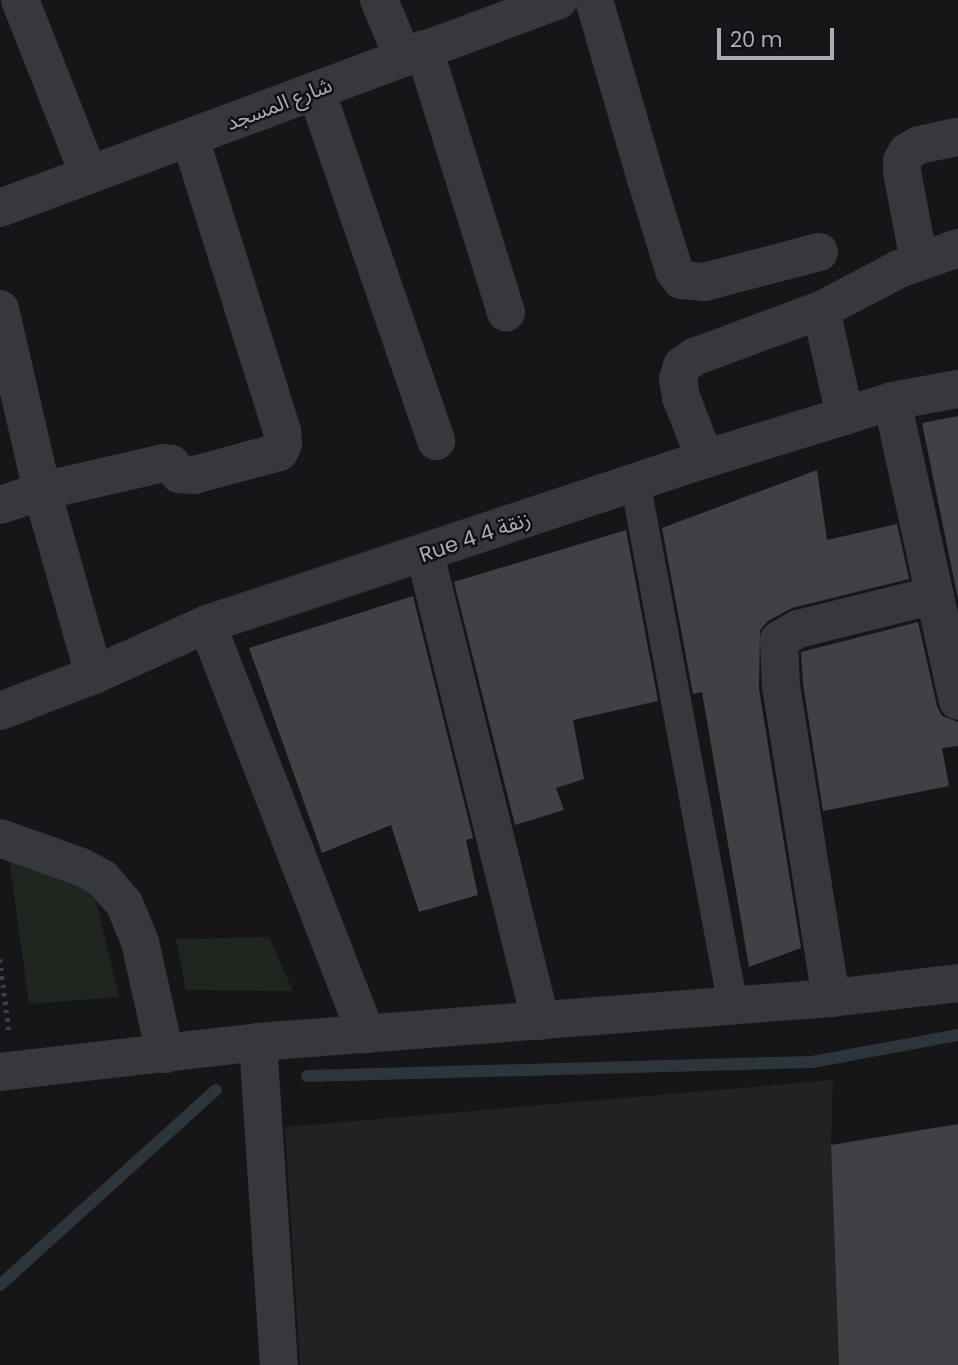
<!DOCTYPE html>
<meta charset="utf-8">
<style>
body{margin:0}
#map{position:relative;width:958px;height:1365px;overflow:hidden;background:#161618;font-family:Poppins,"Noto Sans Arabic",sans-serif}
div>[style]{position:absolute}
.built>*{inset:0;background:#222225}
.green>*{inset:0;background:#1e261f}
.stream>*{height:12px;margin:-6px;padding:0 6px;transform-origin:6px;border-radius:6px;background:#2c353c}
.building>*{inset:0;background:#404145}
.path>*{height:4.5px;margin-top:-2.25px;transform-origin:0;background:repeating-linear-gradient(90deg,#3d3f44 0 3.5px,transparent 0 8.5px)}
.pedestrian>*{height:30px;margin:-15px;padding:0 15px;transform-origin:15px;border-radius:15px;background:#37383d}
.minor>*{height:38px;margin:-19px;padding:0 19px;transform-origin:19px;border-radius:19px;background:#37383d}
span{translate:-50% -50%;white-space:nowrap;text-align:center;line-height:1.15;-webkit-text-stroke:5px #111113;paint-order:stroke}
.street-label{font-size:21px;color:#a8adb8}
.scale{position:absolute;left:717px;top:28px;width:117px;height:32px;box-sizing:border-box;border:4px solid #a8adb8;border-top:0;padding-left:9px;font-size:21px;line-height:24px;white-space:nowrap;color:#a8adb8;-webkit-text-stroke:5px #111113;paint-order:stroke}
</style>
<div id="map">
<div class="built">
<div style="clip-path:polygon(833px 1080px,831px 1145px,839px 1365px,300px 1365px,285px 1127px)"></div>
</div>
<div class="green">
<div style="clip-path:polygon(9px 858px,93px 888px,119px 997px,29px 1004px)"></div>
<div style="clip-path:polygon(269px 937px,293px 991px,186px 990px,176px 939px)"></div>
</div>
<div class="stream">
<div style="left:307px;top:1076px;width:505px;rotate:-1.59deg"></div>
<div style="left:812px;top:1062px;width:148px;rotate:-10.5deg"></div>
<div style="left:0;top:1285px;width:291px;rotate:-42.1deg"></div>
</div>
<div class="building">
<div style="clip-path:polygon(958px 416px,958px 599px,922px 423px)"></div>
<div style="clip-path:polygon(817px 470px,827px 540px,897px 524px,909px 579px,792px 608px,768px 621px,760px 630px,759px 689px,801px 948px,749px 967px,702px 692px,693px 694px,662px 528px)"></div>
<div style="clip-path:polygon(626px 530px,658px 701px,573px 720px,584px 779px,556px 788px,564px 810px,515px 825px,454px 582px)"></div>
<div style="clip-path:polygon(413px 596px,473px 838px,466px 840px,478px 895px,419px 912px,391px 825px,322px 853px,249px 648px)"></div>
<div style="clip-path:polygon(918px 622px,937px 706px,942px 716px,958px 722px,958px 746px,942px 748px,949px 786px,823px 811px,803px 684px,801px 652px)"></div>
<div style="clip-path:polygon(958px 1124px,958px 1365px,839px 1365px,831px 1145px)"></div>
</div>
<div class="path">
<div style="left:0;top:959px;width:73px;rotate:82.9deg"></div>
</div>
<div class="pedestrian">
<div style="left:635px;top:481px;width:534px;rotate:79.43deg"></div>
</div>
<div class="minor">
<div style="left:20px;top:0;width:188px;rotate:68.5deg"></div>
<div style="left:379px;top:0;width:62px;rotate:67.2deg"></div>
<div style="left:594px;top:0;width:186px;rotate:73.8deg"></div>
<div style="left:646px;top:179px;width:95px;rotate:72.9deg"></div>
<div style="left:674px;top:270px;width:12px;rotate:55deg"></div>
<div style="left:681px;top:280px;width:23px;rotate:5deg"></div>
<div style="left:704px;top:282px;width:119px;rotate:-14.6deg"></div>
<div style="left:424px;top:49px;width:276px;rotate:72.7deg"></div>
<div style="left:316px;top:90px;width:371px;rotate:71.1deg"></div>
<div style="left:0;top:208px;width:596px;rotate:-20.41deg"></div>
<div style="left:919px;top:261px;width:91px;rotate:-100.8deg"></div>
<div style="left:902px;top:172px;width:11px;rotate:-90deg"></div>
<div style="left:902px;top:161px;width:10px;rotate:-61deg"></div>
<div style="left:907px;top:152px;width:14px;rotate:-30deg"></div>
<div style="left:919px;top:145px;width:40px;rotate:-12deg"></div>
<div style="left:0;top:309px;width:187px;rotate:77deg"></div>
<div style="left:42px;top:491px;width:191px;rotate:74.2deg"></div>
<div style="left:821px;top:310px;width:109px;rotate:77.2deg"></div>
<div style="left:892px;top:401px;width:307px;rotate:77.6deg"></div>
<div style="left:705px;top:459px;width:66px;rotate:-111.2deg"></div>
<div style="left:681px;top:397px;width:18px;rotate:-99deg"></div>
<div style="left:678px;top:379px;width:14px;rotate:-73deg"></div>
<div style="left:682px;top:366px;width:15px;rotate:-37deg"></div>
<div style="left:694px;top:357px;width:135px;rotate:-20.3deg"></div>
<div style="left:821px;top:310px;width:88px;rotate:-27.7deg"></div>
<div style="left:899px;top:269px;width:63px;rotate:-19.6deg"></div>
<div style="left:0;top:505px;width:44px;rotate:-18.4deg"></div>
<div style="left:42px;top:491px;width:125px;rotate:-12.9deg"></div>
<div style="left:164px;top:463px;width:7px;rotate:8deg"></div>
<div style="left:171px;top:464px;width:13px;rotate:51deg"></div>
<div style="left:179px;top:474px;width:15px;rotate:4deg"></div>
<div style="left:194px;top:475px;width:88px;rotate:-15.1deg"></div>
<div style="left:279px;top:452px;width:9px;rotate:-63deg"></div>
<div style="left:283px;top:444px;width:13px;rotate:-94deg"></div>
<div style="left:282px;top:431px;width:308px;rotate:-107.4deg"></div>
<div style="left:425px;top:554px;width:481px;rotate:76.1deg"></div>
<div style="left:207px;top:624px;width:440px;rotate:68.8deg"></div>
<div style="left:0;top:711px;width:101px;rotate:-21deg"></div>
<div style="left:94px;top:675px;width:124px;rotate:-24.3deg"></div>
<div style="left:207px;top:624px;width:525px;rotate:-18.33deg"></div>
<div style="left:705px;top:459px;width:196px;rotate:-17.2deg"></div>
<div style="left:892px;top:401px;width:67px;rotate:-10.3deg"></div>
<div style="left:0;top:838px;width:86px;rotate:19.7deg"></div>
<div style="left:81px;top:867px;width:24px;rotate:28deg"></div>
<div style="left:102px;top:878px;width:33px;rotate:49deg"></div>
<div style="left:124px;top:903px;width:42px;rotate:67.7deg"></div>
<div style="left:140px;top:942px;width:115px;rotate:77.4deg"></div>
<div style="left:831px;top:998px;width:316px;rotate:-99.1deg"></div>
<div style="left:781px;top:686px;width:46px;rotate:-92.5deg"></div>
<div style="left:779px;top:640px;width:22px;rotate:-30deg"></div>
<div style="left:798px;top:629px;width:141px;rotate:-13.9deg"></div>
<div style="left:258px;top:1042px;width:324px;rotate:86.3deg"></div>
<div style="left:0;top:1072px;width:260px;rotate:-6.6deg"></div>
<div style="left:258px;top:1042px;width:575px;rotate:-4.39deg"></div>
<div style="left:831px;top:998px;width:128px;rotate:-6.7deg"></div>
</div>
<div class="street-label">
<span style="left:279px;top:104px;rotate:-21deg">شارع المسجد</span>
<span style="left:475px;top:537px;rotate:-19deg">Rue 4 زنقة 4</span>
</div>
<div class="scale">20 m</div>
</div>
